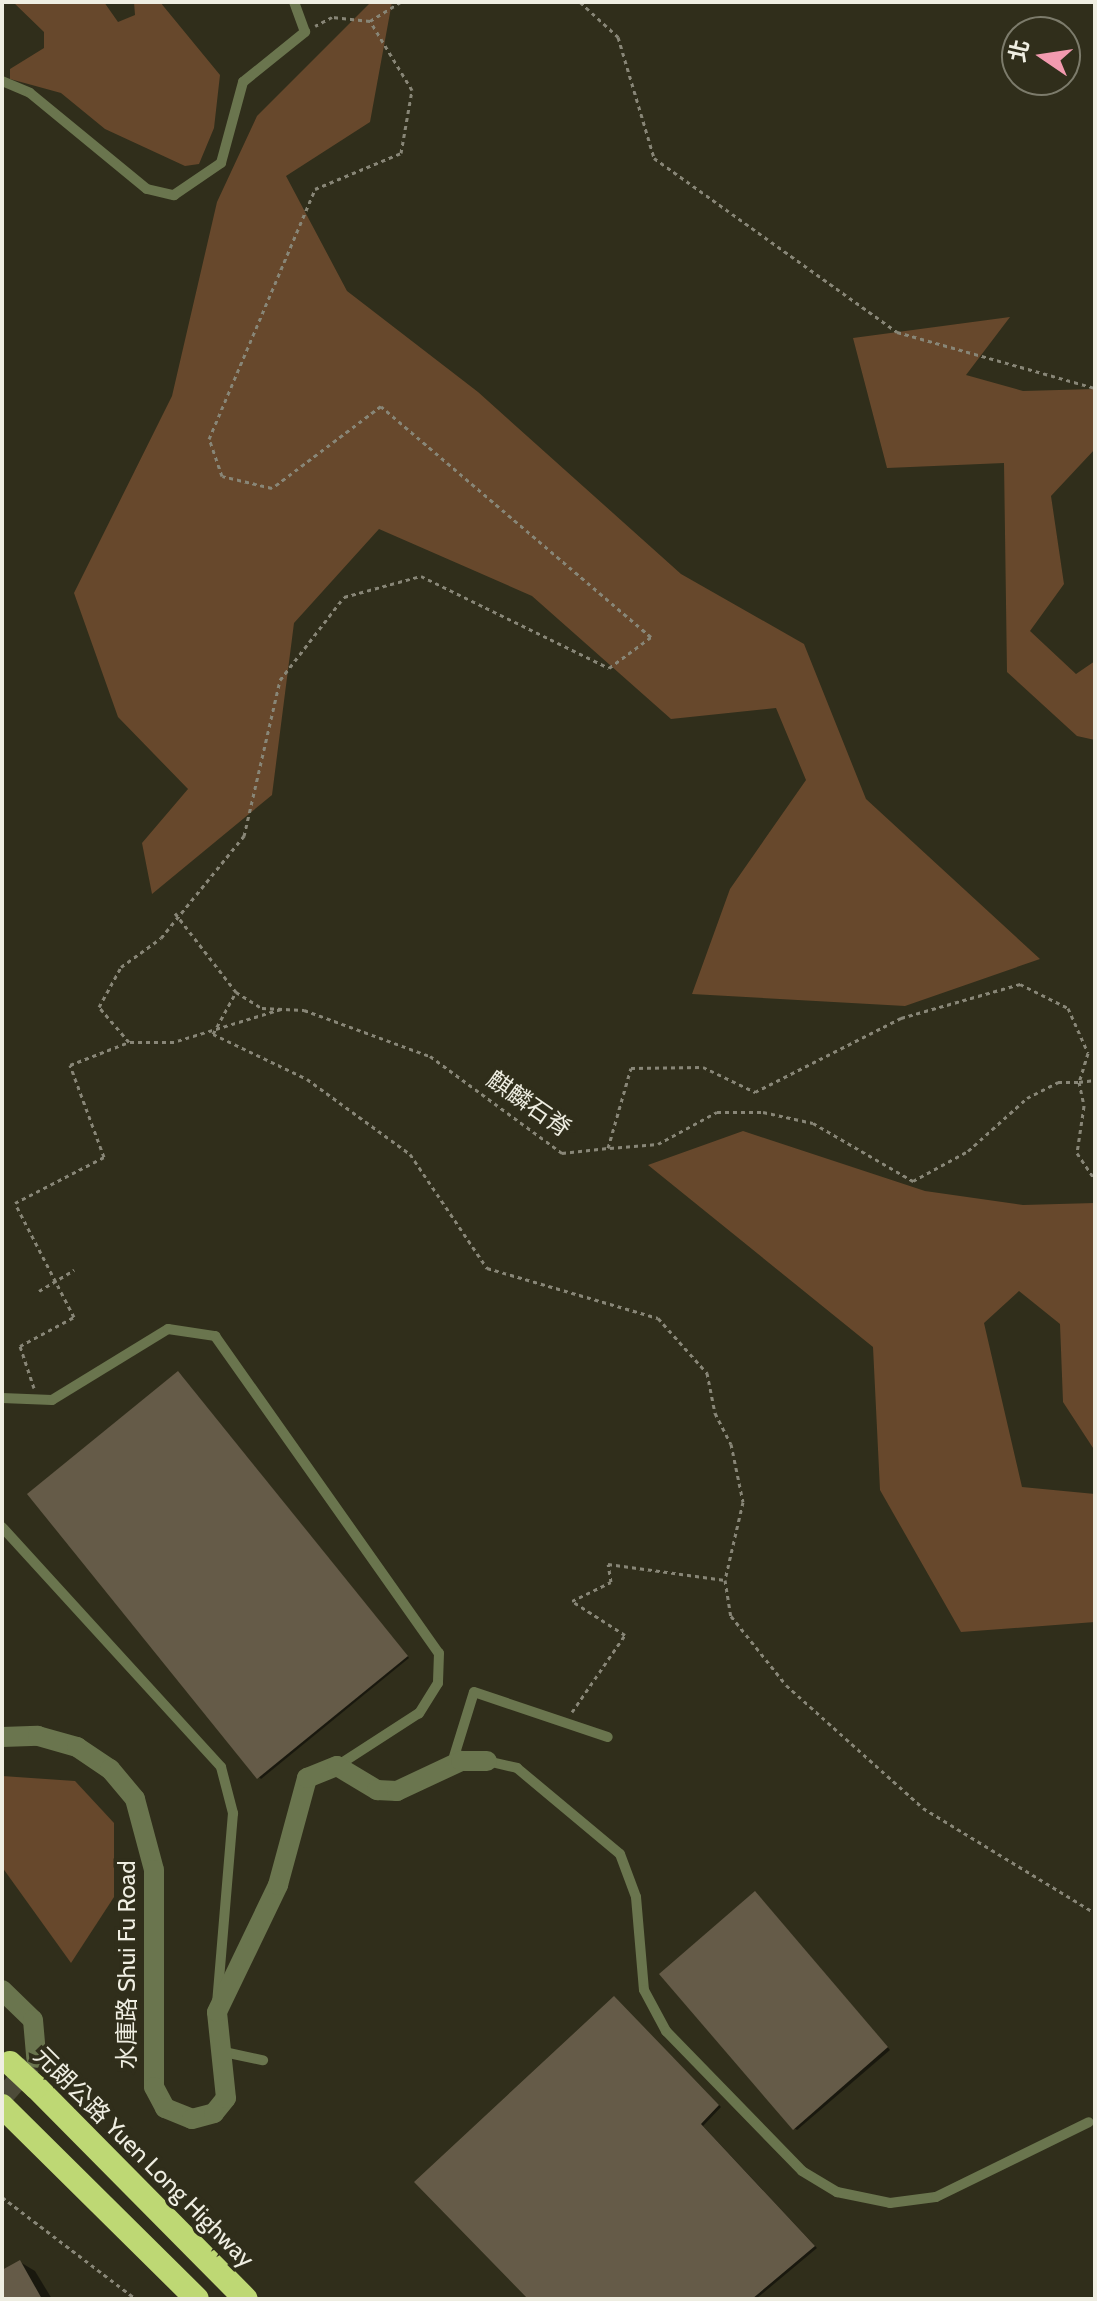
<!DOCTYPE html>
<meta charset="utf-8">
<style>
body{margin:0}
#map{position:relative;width:1097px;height:2301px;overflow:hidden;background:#302e1b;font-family:Cabin,"Noto Sans TC",sans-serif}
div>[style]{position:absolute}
.green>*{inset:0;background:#67482c}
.shadow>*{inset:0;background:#0007}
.building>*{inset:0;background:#655b48}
.minor-tunnel>*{height:20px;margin-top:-10px;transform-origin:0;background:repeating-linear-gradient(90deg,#4d4b39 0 20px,transparent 0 30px)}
.path>*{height:3px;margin-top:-1.5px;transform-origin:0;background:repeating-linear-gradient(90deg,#888677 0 4px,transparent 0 8px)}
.service>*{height:10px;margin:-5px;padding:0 5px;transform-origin:5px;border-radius:5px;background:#6a754e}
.minor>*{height:20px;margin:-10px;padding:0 10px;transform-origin:10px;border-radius:10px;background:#6a754e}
.motorway>*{height:24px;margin:-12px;padding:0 12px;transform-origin:12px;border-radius:12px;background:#bed874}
.motorway-bridge>*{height:24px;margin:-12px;padding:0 12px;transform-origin:12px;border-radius:12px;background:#bed874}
span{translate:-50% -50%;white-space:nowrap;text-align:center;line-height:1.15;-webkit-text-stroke:7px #302e1b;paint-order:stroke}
.street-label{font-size:24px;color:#efeee2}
.frame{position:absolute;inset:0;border:4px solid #efeee2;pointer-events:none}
.north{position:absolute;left:1001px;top:16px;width:80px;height:80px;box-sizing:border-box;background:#302e1b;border:2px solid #7c7b6b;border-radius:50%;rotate:283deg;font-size:22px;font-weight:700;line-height:32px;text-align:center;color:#efeee2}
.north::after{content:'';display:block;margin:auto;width:28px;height:36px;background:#f29aaf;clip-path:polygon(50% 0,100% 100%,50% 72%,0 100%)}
</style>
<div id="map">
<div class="green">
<div style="clip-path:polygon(13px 2px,104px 2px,118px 22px,135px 15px,134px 2px,160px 2px,220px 75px,214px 128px,199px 164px,185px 166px,105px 129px,61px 93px,10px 79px,10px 69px,44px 48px,44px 32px)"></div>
<div style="clip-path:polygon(371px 2px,392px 2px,370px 122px,286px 176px,347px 291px,478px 392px,681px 574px,804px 644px,866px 799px,1040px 959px,905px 1006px,692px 994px,730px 889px,806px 780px,776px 708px,671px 719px,532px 596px,379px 529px,294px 623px,272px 795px,152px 894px,142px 843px,188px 789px,118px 717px,74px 593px,172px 396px,217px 202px,257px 116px)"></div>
<div style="clip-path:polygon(1010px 317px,966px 375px,1023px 391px,1095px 389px,1095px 449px,1051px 496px,1064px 584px,1030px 631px,1076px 674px,1095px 661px,1095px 740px,1077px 736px,1007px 672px,1004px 463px,887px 468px,853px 338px)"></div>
<div style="clip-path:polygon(743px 1131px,925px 1191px,1023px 1205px,1095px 1203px,1095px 1451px,1063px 1402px,1060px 1324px,1019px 1291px,984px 1323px,1022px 1487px,1095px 1494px,1095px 1622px,961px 1632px,880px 1490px,873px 1347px,648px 1165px)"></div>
<div style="clip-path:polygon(2px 1776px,75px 1781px,114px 1823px,114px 1897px,71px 1963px,2px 1867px)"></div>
</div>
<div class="shadow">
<div style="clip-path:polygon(181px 1375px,409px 1658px,261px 1779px,259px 1777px)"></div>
<div style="clip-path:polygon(758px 1895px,890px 2050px,797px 2130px,794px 2128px)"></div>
<div style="clip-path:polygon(617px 2001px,721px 2107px,703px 2126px,817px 2248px,756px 2299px,530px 2299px)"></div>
<div style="clip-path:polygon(20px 2262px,35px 2271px,52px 2299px,2px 2299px,2px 2272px)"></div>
</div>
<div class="building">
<div style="clip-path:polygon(178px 1371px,408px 1656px,257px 1779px,27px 1494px)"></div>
<div style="clip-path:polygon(755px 1891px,888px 2047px,793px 2130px,659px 1974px)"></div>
<div style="clip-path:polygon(614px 1996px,719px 2105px,701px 2124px,815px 2246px,752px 2299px,528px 2299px,414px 2182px)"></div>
<div style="clip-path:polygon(20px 2260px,42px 2299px,2px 2299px,2px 2270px)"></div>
</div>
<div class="minor-tunnel">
<div style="left:2px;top:2098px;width:44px;rotate:-48.7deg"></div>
</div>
<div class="path">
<div style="left:580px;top:2px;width:52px;rotate:42.6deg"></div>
<div style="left:618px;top:37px;width:126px;rotate:73.4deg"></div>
<div style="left:654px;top:158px;width:299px;rotate:35.6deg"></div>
<div style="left:897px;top:332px;width:206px;rotate:15.8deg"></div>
<div style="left:370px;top:21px;width:36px;rotate:-32deg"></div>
<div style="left:175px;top:913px;width:100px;rotate:52.3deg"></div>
<div style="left:236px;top:992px;width:31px;rotate:32deg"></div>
<div style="left:262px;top:1008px;width:42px;rotate:2.7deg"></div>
<div style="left:304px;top:1010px;width:134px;rotate:20.1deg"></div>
<div style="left:430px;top:1056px;width:164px;rotate:36.3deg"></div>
<div style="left:562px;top:1153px;width:46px;rotate:-6.2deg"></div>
<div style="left:608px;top:1148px;width:83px;rotate:-74deg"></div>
<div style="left:631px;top:1068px;width:72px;rotate:-0.8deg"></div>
<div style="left:703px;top:1067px;width:58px;rotate:25.7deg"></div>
<div style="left:755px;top:1092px;width:164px;rotate:-26.9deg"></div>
<div style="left:901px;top:1018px;width:124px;rotate:-15.9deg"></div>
<div style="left:1020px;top:984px;width:54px;rotate:26.6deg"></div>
<div style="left:1068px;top:1008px;width:49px;rotate:66deg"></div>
<div style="left:1088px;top:1053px;width:30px;rotate:107deg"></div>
<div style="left:1079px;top:1082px;width:16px;rotate:-7deg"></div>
<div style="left:281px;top:1009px;width:112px;rotate:162.9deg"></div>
<div style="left:174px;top:1042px;width:45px;rotate:180deg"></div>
<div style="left:129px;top:1042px;width:46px;rotate:-130.6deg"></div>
<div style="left:99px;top:1007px;width:46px;rotate:-61.2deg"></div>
<div style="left:121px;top:967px;width:49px;rotate:-35.9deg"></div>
<div style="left:161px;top:938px;width:132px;rotate:-50.9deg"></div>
<div style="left:244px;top:836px;width:160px;rotate:-77deg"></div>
<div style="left:280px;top:680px;width:105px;rotate:-52.4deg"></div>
<div style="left:344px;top:597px;width:80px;rotate:-15.3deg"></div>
<div style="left:421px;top:576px;width:209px;rotate:26.1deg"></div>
<div style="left:609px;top:668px;width:52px;rotate:-36.4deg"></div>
<div style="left:651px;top:637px;width:355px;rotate:-139.5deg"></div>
<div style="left:381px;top:406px;width:136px;rotate:143deg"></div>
<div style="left:272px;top:488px;width:51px;rotate:-166.5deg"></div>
<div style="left:222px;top:476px;width:39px;rotate:-109deg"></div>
<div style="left:209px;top:439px;width:272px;rotate:-67deg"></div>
<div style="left:315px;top:189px;width:93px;rotate:-22.7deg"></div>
<div style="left:401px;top:153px;width:64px;rotate:-80.1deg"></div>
<div style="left:412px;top:90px;width:81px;rotate:-121.3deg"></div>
<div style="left:370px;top:21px;width:38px;rotate:-174deg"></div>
<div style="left:332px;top:17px;width:19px;rotate:152deg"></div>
<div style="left:213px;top:1034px;width:104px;rotate:25.6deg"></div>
<div style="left:307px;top:1079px;width:127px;rotate:36.1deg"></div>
<div style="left:410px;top:1154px;width:138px;rotate:56deg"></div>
<div style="left:487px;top:1268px;width:178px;rotate:16.3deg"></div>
<div style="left:658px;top:1318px;width:74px;rotate:48.3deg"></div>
<div style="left:707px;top:1373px;width:41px;rotate:78.7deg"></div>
<div style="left:715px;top:1413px;width:35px;rotate:63deg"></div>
<div style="left:731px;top:1444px;width:59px;rotate:78.3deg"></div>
<div style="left:743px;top:1502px;width:80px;rotate:103deg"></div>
<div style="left:725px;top:1580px;width:36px;rotate:81deg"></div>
<div style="left:731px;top:1616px;width:88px;rotate:51.4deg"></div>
<div style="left:786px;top:1685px;width:184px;rotate:41.9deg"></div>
<div style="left:923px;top:1808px;width:202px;rotate:31.4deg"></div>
<div style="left:213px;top:1034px;width:48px;rotate:-61.3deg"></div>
<div style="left:610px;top:1148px;width:48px;rotate:-4.8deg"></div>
<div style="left:658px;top:1144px;width:67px;rotate:-28.5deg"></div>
<div style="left:717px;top:1112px;width:46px"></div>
<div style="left:763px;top:1112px;width:51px;rotate:12.4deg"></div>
<div style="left:813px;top:1123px;width:116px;rotate:30.1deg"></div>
<div style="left:913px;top:1181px;width:63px;rotate:-28.6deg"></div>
<div style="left:968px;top:1151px;width:79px;rotate:-41.9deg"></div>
<div style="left:1027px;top:1098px;width:35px;rotate:-27deg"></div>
<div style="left:1058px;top:1082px;width:21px"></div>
<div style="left:1079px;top:1082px;width:25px;rotate:78deg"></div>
<div style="left:1084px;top:1106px;width:48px;rotate:98.5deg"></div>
<div style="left:1077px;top:1153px;width:32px;rotate:56deg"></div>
<div style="left:39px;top:1291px;width:41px;rotate:-31deg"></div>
<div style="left:34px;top:1388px;width:44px;rotate:-108.4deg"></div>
<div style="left:20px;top:1346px;width:61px;rotate:-28.2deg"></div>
<div style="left:74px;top:1317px;width:128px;rotate:-117.4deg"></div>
<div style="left:15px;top:1203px;width:100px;rotate:-27.3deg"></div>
<div style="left:104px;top:1157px;width:98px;rotate:-110.3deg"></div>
<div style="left:70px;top:1065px;width:63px;rotate:-21.3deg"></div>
<div style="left:572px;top:1712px;width:93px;rotate:-55.5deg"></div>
<div style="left:625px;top:1635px;width:63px;rotate:-147.3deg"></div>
<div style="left:572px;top:1601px;width:43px;rotate:-26deg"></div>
<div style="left:611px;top:1582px;width:18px;rotate:-99deg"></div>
<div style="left:608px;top:1564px;width:118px;rotate:7.8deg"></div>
<div style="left:2px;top:2197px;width:168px;rotate:37.3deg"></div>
</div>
<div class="service">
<div style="left:2px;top:81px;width:30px;rotate:23deg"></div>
<div style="left:30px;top:93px;width:151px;rotate:39.4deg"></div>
<div style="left:147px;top:189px;width:28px;rotate:13deg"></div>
<div style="left:174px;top:195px;width:57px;rotate:-34.2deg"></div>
<div style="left:221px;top:163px;width:84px;rotate:-74.8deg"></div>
<div style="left:243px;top:82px;width:80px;rotate:-38.9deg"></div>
<div style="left:305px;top:32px;width:32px;rotate:-110deg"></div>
<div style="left:2px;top:1398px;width:50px;rotate:2.3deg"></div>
<div style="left:52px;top:1400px;width:136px;rotate:-31.5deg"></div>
<div style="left:168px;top:1329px;width:48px;rotate:8.5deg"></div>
<div style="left:215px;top:1336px;width:388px;rotate:54.8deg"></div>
<div style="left:439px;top:1653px;width:30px;rotate:92deg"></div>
<div style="left:438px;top:1683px;width:36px;rotate:122deg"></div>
<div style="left:419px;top:1713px;width:98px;rotate:147.1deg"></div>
<div style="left:2px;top:1527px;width:325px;rotate:47.6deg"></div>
<div style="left:221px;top:1767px;width:48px;rotate:75.4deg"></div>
<div style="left:233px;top:1813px;width:190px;rotate:94.8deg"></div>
<div style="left:487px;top:1761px;width:31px;rotate:13deg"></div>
<div style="left:517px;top:1768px;width:134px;rotate:39.9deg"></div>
<div style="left:620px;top:1854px;width:46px;rotate:69.6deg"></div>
<div style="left:636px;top:1897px;width:93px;rotate:85.1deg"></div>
<div style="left:644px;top:1990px;width:47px;rotate:61.8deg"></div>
<div style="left:666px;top:2031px;width:195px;rotate:45.8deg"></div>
<div style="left:802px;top:2171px;width:41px;rotate:31deg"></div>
<div style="left:837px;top:2192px;width:54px;rotate:11.7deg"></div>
<div style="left:890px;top:2203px;width:46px;rotate:-7.4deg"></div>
<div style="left:936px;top:2197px;width:170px;rotate:-26.1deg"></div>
<div style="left:452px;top:1763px;width:74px;rotate:-72.8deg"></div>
<div style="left:474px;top:1692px;width:141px;rotate:18.6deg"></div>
<div style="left:224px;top:2052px;width:40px;rotate:12deg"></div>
</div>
<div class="minor">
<div style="left:2px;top:1737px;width:36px;rotate:-2deg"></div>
<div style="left:38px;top:1736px;width:41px;rotate:15.8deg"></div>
<div style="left:77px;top:1747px;width:40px;rotate:34deg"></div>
<div style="left:110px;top:1769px;width:39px;rotate:50deg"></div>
<div style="left:135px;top:1799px;width:73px;rotate:75deg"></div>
<div style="left:154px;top:1870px;width:217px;rotate:90deg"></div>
<div style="left:154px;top:2087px;width:24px;rotate:62deg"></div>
<div style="left:165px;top:2108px;width:29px;rotate:22deg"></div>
<div style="left:192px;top:2119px;width:23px;rotate:-15deg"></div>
<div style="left:214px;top:2113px;width:19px;rotate:-51deg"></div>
<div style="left:226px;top:2098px;width:86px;rotate:-96deg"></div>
<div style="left:217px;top:2012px;width:141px;rotate:-64.3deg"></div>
<div style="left:278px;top:1885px;width:111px;rotate:-74.8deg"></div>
<div style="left:307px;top:1778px;width:32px;rotate:-22deg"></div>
<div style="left:337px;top:1766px;width:47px;rotate:31deg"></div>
<div style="left:377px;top:1790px;width:20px;rotate:3deg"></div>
<div style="left:397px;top:1791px;width:71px;rotate:-25.1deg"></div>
<div style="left:461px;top:1761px;width:26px"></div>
<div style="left:2px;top:1990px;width:43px;rotate:44.1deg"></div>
<div style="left:33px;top:2020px;width:38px;rotate:85deg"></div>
</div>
<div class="motorway">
<div style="left:36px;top:2087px;width:298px;rotate:45.3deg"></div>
<div style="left:2px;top:2106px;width:274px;rotate:44.7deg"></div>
</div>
<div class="motorway-bridge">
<div style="left:10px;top:2063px;width:35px;rotate:43deg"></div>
</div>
<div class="street-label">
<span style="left:529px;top:1104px;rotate:35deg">麒麟石脊</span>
<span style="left:127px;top:1965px;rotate:-90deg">水庫路 Shui Fu Road</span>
<span style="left:144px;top:2157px;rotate:45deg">元朗公路 Yuen Long Highway</span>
</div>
<div class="frame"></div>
<div class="north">北</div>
</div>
